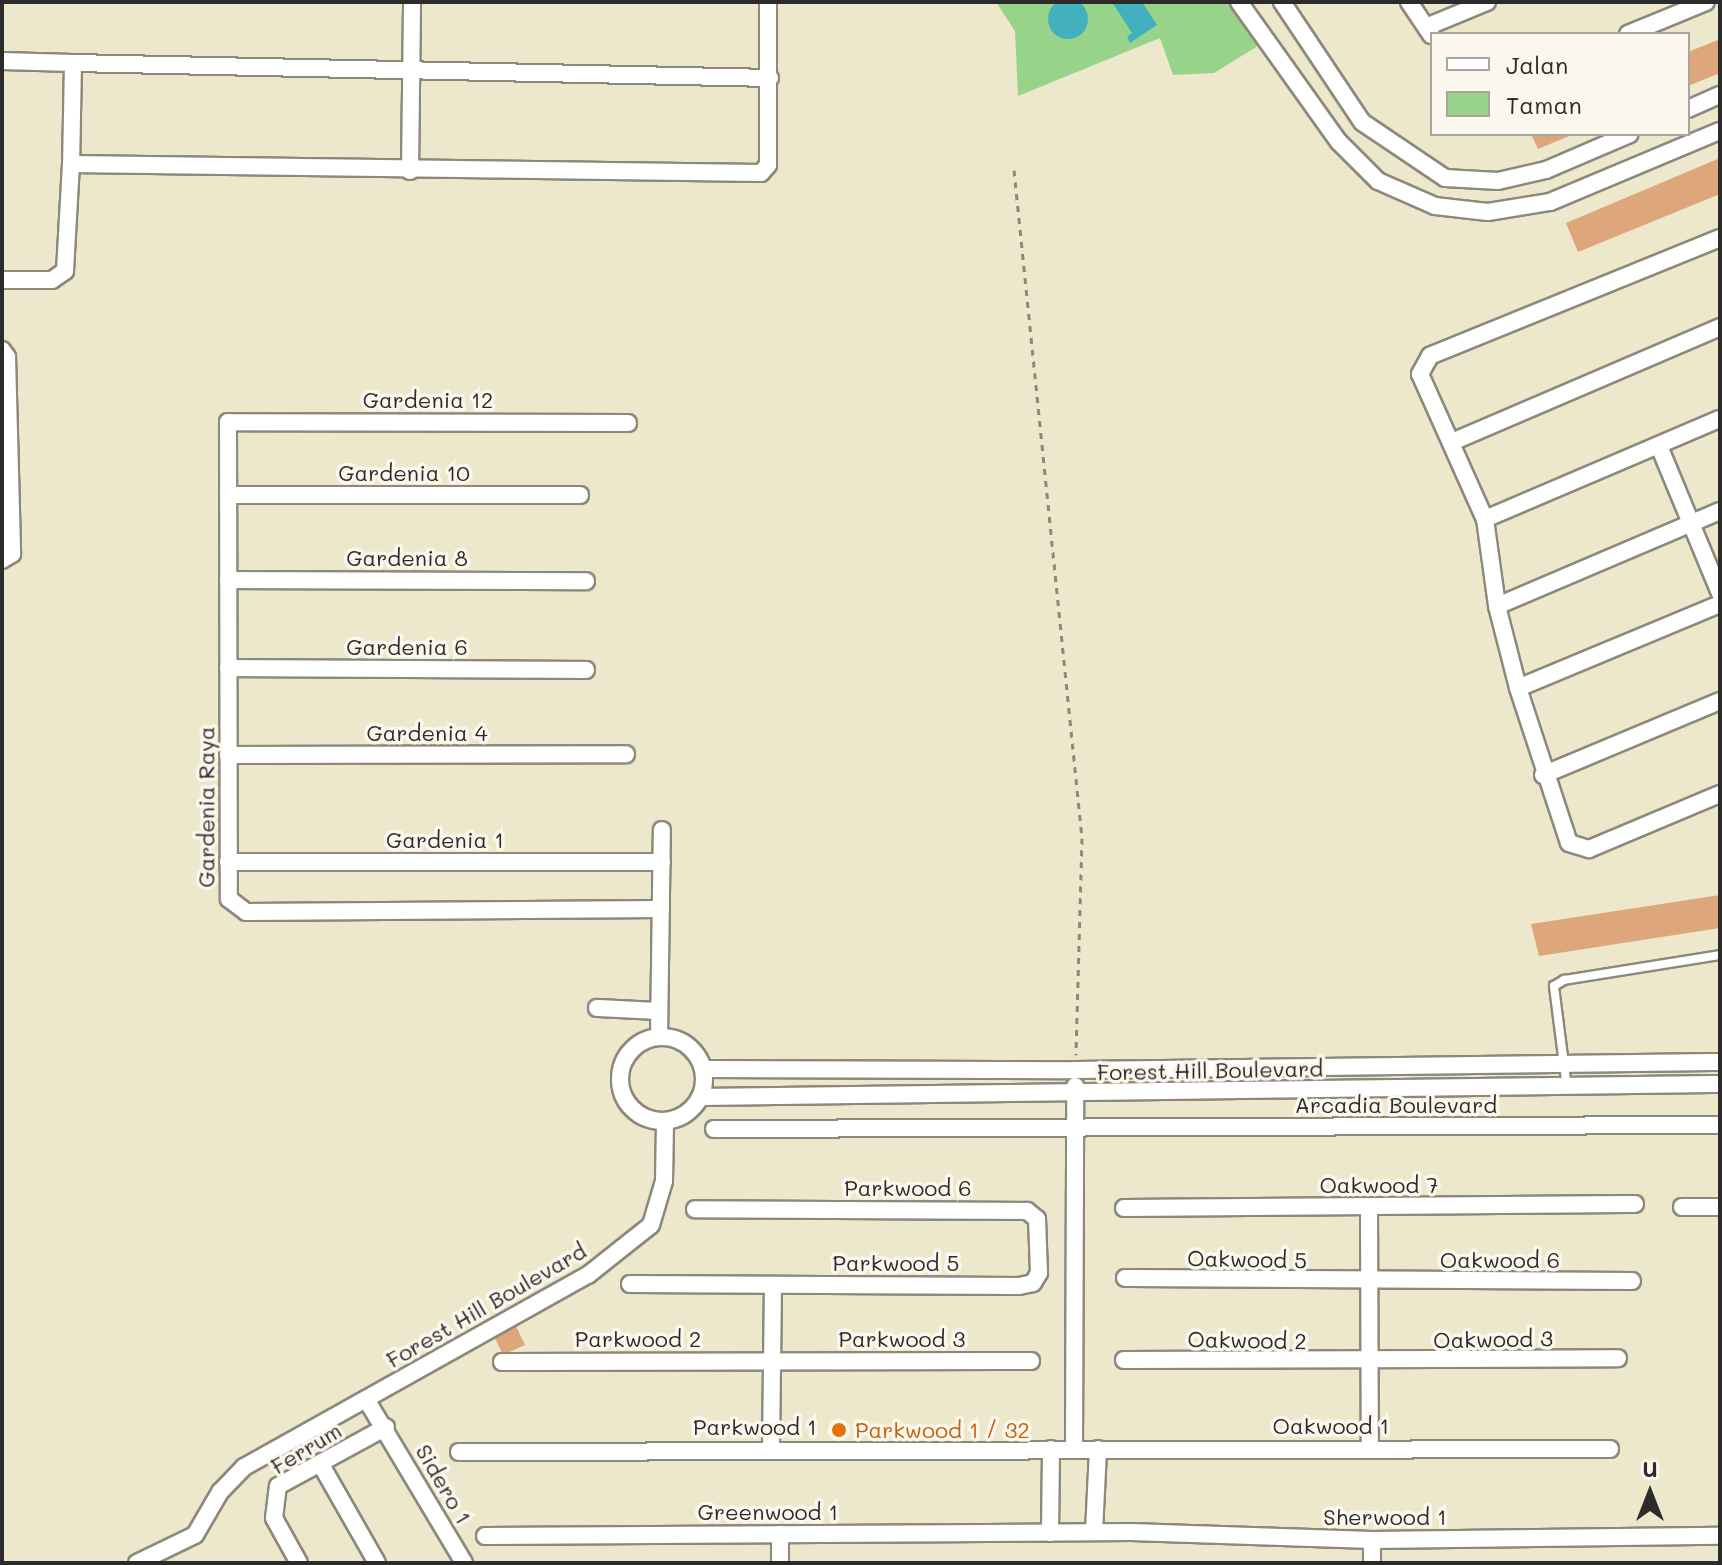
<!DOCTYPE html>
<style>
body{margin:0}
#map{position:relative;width:1722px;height:1565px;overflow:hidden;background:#ede7cb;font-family:Mali,sans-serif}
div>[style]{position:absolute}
.green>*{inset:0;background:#97d489}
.water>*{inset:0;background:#42b0be}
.round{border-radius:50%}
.building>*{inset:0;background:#dea77b}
.path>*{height:3px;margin-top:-1.5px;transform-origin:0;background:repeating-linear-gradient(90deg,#8c897b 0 6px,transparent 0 12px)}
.roads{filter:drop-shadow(2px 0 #8c897b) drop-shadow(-2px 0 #8c897b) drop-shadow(0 2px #8c897b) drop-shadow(0 -2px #8c897b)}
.lane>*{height:8px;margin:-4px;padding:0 4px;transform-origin:4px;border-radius:4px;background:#fff}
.street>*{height:16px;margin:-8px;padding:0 8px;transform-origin:8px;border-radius:8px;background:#fff}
.street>.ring{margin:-8px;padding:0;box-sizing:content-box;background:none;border:16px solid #fff;border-radius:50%}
.dots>*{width:22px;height:22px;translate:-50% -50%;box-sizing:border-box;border:4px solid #fbf7ec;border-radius:50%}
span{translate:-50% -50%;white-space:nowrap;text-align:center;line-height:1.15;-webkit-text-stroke:7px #fbf7ec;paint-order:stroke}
.street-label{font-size:22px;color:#2b2b2b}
.food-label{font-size:22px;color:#c56008}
.left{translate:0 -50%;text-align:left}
.frame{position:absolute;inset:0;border:4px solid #2b2b2b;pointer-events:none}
.legend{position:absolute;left:1430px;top:32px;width:260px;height:104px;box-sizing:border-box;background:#fbf7ec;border:2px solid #a8a59f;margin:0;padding:10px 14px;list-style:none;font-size:24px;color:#2b2b2b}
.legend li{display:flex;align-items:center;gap:16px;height:40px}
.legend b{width:40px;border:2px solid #a8a59f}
.north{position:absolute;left:1610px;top:1453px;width:80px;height:80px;-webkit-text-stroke:6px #fbf7ec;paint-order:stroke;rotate:0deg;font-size:22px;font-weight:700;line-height:32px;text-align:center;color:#2b2b2b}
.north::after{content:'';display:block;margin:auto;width:28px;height:36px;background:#2b2b2b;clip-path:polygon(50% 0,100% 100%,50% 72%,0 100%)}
</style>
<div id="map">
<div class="green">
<div style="clip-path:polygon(996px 2px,1233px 2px,1261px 44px,1214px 73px,1173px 75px,1160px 38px,1018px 96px,1015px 31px)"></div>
</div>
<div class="water">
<div class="round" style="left:1048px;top:-1px;width:40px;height:40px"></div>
<div style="clip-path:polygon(1112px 2px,1142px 2px,1157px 25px,1130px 43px,1127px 37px,1132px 33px)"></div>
</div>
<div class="building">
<div style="clip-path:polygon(1720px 39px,1720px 73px,1688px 86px,1688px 52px)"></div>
<div style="clip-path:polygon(1531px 134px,1574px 134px,1538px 149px)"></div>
<div style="clip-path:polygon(1720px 158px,1720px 194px,1578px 252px,1566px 223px)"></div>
<div style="clip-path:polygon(1720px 895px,1720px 928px,1539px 956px,1531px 924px)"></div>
<div style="clip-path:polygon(516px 1326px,525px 1345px,503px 1355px,494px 1336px)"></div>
</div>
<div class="path">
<div style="left:1014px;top:170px;width:671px;rotate:84.19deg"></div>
<div style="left:1082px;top:838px;width:217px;rotate:91.6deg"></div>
</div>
<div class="roads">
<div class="lane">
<div style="left:1567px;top:1088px;width:103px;rotate:-97.3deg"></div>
<div style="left:1554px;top:986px;width:12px;rotate:-31deg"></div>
<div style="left:1564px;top:980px;width:158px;rotate:-9.1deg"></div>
</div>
<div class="street">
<div style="left:1239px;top:2px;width:172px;rotate:54.5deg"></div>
<div style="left:1339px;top:142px;width:55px;rotate:45deg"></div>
<div style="left:1378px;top:181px;width:62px;rotate:23.7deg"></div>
<div style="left:1435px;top:206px;width:53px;rotate:6.5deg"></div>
<div style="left:1488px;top:212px;width:63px;rotate:-9.2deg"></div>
<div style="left:1550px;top:202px;width:184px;rotate:-22.7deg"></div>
<div style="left:1282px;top:2px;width:144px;rotate:56.3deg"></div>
<div style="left:1362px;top:122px;width:100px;rotate:34deg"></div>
<div style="left:1445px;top:178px;width:53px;rotate:3.2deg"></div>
<div style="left:1498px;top:181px;width:49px;rotate:-12.9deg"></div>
<div style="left:1546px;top:170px;width:91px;rotate:-23.2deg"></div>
<div style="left:1409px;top:2px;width:40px;rotate:56deg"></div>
<div style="left:1426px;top:27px;width:66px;rotate:-22.3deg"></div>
<div style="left:1628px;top:34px;width:84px;rotate:-22.3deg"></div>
<div style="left:2px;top:61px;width:71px;rotate:1.6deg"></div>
<div style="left:73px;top:63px;width:101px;rotate:91.1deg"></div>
<div style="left:73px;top:63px;width:697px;rotate:1.23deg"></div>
<div style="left:1688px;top:109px;width:35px;rotate:-24deg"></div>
<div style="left:410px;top:171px;width:169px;rotate:-89.3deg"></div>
<div style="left:1720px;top:238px;width:313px;rotate:157.9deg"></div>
<div style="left:1430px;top:356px;width:21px;rotate:119deg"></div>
<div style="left:1420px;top:374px;width:159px;rotate:65.9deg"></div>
<div style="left:1485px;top:519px;width:88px;rotate:82.1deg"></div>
<div style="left:1497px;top:606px;width:85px;rotate:75.6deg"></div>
<div style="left:1518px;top:688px;width:163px;rotate:71.8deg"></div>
<div style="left:1569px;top:843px;width:21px;rotate:17deg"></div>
<div style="left:1589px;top:849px;width:142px;rotate:-22.8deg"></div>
<div style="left:2px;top:280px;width:50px"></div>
<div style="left:52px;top:280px;width:16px;rotate:-35deg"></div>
<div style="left:65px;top:271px;width:107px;rotate:-86.8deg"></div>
<div style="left:71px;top:164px;width:690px;rotate:0.75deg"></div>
<div style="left:761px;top:173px;width:11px;rotate:-49deg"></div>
<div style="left:768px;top:165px;width:163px;rotate:-90deg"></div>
<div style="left:2px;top:350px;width:9px;rotate:54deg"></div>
<div style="left:7px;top:357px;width:197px;rotate:88.5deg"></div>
<div style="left:12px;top:554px;width:12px;rotate:149deg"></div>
<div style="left:628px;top:423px;width:400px;rotate:-179.9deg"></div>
<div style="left:228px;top:422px;width:477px;rotate:89.9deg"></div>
<div style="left:229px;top:899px;width:21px;rotate:37deg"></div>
<div style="left:246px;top:912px;width:415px;rotate:-0.4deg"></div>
<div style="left:1452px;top:442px;width:292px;rotate:-23.2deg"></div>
<div style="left:1659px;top:446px;width:159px;rotate:67.5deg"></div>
<div style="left:228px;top:495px;width:352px"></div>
<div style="left:1485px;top:519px;width:255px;rotate:-23.1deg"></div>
<div style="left:228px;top:580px;width:358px;rotate:0.2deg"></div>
<div style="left:1497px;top:606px;width:242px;rotate:-23.1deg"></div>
<div style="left:228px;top:668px;width:358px;rotate:0.3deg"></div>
<div style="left:1518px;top:688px;width:219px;rotate:-22.6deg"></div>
<div style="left:228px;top:755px;width:398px;rotate:-0.1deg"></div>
<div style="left:1543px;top:775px;width:192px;rotate:-22.7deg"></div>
<div style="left:228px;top:862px;width:434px"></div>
<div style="left:597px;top:1008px;width:62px;rotate:2.8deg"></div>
<div style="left:659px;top:1037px;width:207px;rotate:-89.2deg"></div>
<div class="ring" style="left:620px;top:1037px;width:68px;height:68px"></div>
<div style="left:703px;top:1069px;width:372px;rotate:0.2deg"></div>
<div style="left:1075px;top:1070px;width:645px;rotate:-0.71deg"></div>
<div style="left:700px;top:1097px;width:1020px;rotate:-0.73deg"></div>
<div style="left:714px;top:1129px;width:1006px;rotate:-0.23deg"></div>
<div style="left:1682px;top:1207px;width:38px"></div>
<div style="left:1124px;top:1208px;width:511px;rotate:-0.45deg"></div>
<div style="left:1369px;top:1208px;width:240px;rotate:89.8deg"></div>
<div style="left:1125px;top:1278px;width:507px;rotate:0.34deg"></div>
<div style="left:630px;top:1284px;width:389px;rotate:0.3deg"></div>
<div style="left:1019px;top:1286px;width:14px;rotate:-12deg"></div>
<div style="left:1033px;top:1283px;width:12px;rotate:-59deg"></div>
<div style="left:1039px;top:1273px;width:54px;rotate:-92.1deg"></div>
<div style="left:1037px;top:1219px;width:13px;rotate:-141deg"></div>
<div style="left:1027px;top:1211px;width:332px;rotate:-179.7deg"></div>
<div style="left:1124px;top:1360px;width:494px;rotate:-0.2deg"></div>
<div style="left:502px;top:1362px;width:529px;rotate:-0.11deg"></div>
<div style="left:366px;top:1399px;width:191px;rotate:59.1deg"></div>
<div style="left:771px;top:1448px;width:163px;rotate:-89.3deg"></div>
<div style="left:1074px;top:1449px;width:363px;rotate:-89.8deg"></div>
<div style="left:459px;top:1452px;width:1151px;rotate:-0.15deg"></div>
<div style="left:320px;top:1463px;width:115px;rotate:60.3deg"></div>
<div style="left:1094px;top:1532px;width:83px;rotate:-87.2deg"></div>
<div style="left:1050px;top:1533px;width:84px;rotate:-89.3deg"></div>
<div style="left:485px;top:1536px;width:646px;rotate:-0.35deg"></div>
<div style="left:1131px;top:1532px;width:241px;rotate:1.9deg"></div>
<div style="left:1372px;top:1540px;width:348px;rotate:-0.7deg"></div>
<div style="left:1372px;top:1540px;width:23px;rotate:90deg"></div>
<div style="left:137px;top:1563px;width:64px;rotate:-25.8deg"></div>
<div style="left:195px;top:1535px;width:50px;rotate:-59.8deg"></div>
<div style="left:220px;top:1492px;width:35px;rotate:-46deg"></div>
<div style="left:244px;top:1467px;width:394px;rotate:-29.2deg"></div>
<div style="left:588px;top:1275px;width:80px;rotate:-38.4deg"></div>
<div style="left:651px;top:1225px;width:46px;rotate:-73.5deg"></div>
<div style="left:664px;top:1181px;width:60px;rotate:-89deg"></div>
<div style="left:299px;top:1563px;width:51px;rotate:-119.1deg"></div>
<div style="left:274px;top:1518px;width:32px;rotate:-83deg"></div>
<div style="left:278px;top:1486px;width:123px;rotate:-28.6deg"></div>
<div style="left:780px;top:1563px;width:29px;rotate:-90deg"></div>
</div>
</div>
<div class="dots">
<div style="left:839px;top:1430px;background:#e8710a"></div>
</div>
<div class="street-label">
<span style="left:428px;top:400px">Gardenia 12</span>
<span style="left:404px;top:473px">Gardenia 10</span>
<span style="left:407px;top:558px">Gardenia 8</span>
<span style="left:407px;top:647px">Gardenia 6</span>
<span style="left:427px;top:733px">Gardenia 4</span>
<span style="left:206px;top:807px;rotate:-90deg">Gardenia Raya</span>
<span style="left:445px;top:840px">Gardenia 1</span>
<span style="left:1210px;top:1070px;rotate:-1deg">Forest Hill Boulevard</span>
<span style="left:1396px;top:1105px">Arcadia Boulevard</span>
<span style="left:1379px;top:1185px">Oakwood 7</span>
<span style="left:908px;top:1188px">Parkwood 6</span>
<span style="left:1247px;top:1259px;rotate:1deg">Oakwood 5</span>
<span style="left:1500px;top:1260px">Oakwood 6</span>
<span style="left:896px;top:1263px">Parkwood 5</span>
<span style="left:486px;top:1305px;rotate:-30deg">Forest Hill Boulevard</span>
<span style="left:638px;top:1339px">Parkwood 2</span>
<span style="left:902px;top:1339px">Parkwood 3</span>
<span style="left:1493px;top:1339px;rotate:-1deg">Oakwood 3</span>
<span style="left:1247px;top:1340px;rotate:1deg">Oakwood 2</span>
<span style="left:1331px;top:1426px">Oakwood 1</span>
<span style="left:755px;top:1427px">Parkwood 1</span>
<span style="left:306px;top:1448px;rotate:-31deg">Ferrum</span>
<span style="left:444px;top:1484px;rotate:60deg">Sidero 1</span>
<span style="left:768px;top:1512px">Greenwood 1</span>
<span style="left:1385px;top:1517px">Sherwood 1</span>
</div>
<div class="food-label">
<span class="left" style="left:855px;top:1430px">Parkwood 1 / 32</span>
</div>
<div class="frame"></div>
<ul class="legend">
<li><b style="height:10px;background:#fff"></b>Jalan</li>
<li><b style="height:22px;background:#97d489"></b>Taman</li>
</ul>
<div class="north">U</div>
</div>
